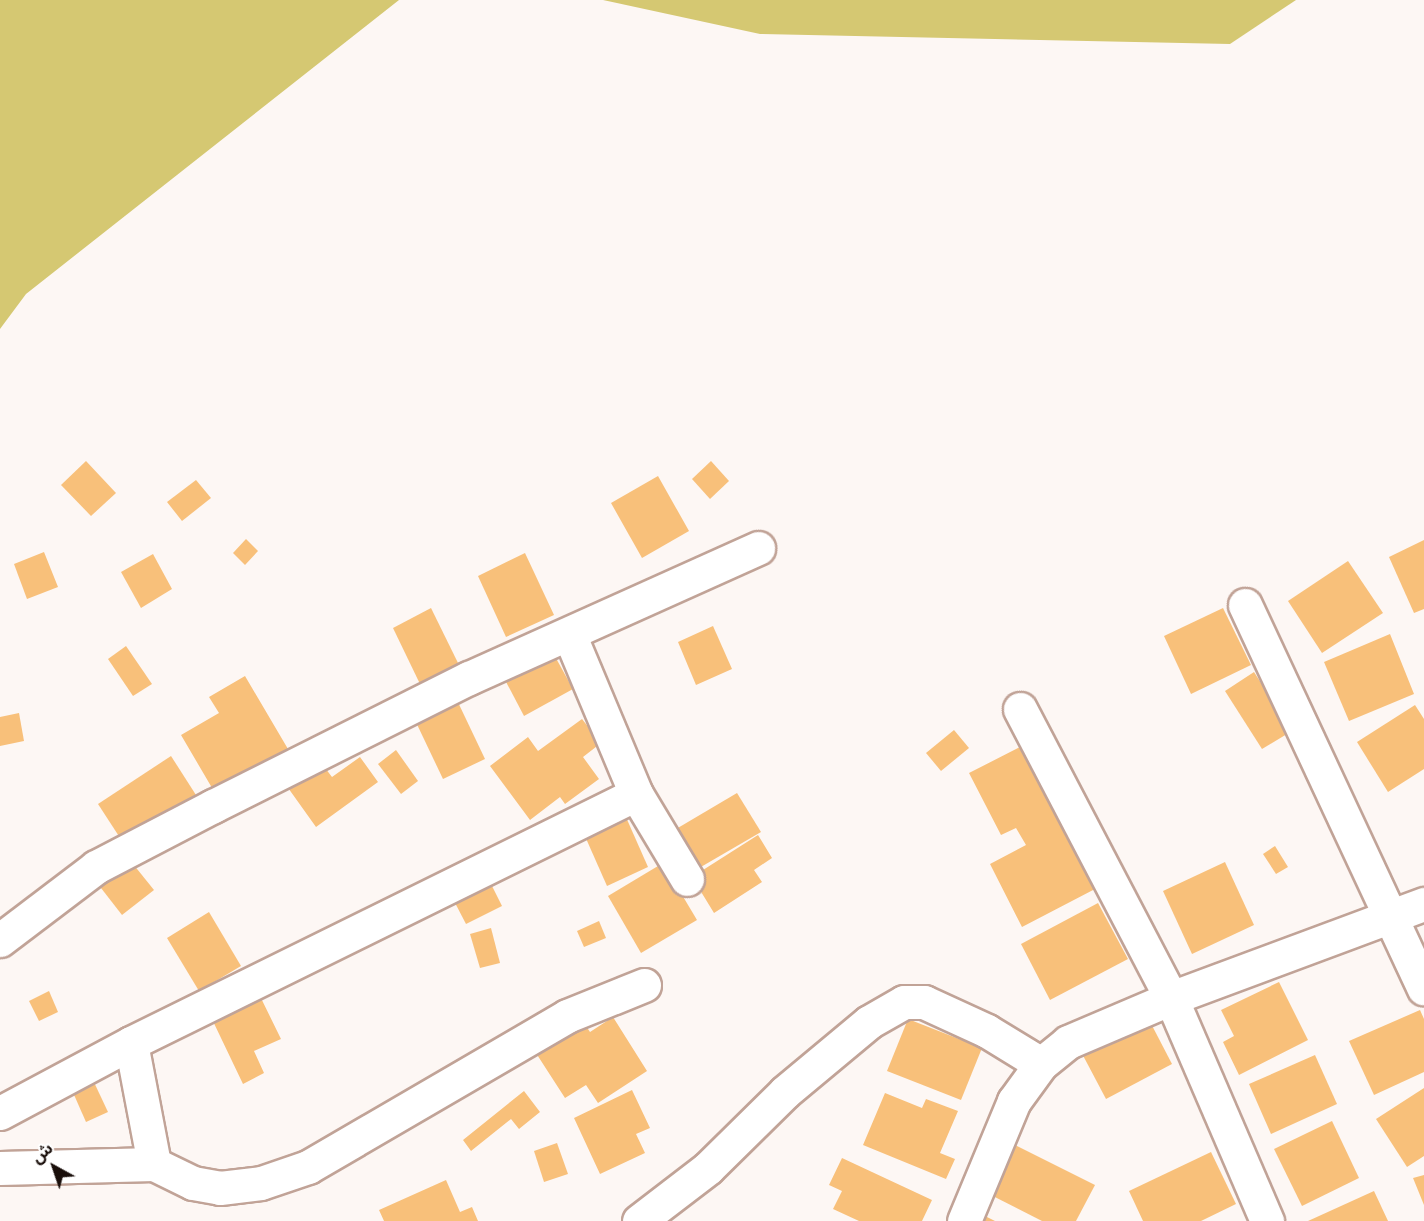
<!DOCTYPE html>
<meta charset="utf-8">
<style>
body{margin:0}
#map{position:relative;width:1424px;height:1221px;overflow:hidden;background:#fdf7f4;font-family:Bitter,"Noto Sans Arabic",serif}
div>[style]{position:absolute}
.forest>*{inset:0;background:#d5c872}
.building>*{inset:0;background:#f8c07a}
.roads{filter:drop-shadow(2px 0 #c1a397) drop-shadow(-2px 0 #c1a397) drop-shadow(0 2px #c1a397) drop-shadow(0 -2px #c1a397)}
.minor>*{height:33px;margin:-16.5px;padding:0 16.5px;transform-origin:16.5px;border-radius:16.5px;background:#fff}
span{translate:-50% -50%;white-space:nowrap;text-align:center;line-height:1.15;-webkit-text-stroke:5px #fff;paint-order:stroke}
.north{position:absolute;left:24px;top:1137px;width:60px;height:60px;-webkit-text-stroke:4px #fff;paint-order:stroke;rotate:320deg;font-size:16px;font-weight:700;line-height:24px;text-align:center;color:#190e0a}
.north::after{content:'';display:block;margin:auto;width:21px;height:27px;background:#190e0a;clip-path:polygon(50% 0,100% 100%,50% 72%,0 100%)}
</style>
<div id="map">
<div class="forest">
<div style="clip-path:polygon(0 0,399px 0,26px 294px,0 329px)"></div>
<div style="clip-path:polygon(603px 0,1296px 0,1230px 44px,760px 34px)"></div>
</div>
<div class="building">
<div style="clip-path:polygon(86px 461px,116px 493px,91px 516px,61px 485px)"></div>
<div style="clip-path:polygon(711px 461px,729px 481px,710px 499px,692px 479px)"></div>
<div style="clip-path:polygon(658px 476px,689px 531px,642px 558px,611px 503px)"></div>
<div style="clip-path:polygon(196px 480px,211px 498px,182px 521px,167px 502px)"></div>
<div style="clip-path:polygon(246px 539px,258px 551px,245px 565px,233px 553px)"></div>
<div style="clip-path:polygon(1424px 540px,1424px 609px,1414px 613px,1389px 557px)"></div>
<div style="clip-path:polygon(44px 552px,58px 587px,27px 599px,14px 564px)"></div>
<div style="clip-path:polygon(525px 553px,554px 615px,506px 637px,478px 576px)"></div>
<div style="clip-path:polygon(153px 554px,172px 589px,141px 608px,121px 572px)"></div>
<div style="clip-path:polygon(1348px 561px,1383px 613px,1322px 653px,1288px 601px)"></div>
<div style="clip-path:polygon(431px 608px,459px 665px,420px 684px,393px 628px)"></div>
<div style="clip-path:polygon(1223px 608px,1251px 665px,1191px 694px,1164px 636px)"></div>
<div style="clip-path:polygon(713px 626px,732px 669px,696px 685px,678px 642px)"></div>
<div style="clip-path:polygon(1390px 634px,1414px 694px,1349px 721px,1324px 662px)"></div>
<div style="clip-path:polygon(126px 646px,152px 684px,133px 696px,108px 659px)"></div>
<div style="clip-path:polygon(552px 651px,573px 689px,524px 716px,504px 678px)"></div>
<div style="clip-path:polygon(1254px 672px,1292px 731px,1262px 749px,1225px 691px)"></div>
<div style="clip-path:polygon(245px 676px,288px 749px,215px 793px,181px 735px,219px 713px,209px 697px)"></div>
<div style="clip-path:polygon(455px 696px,485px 759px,443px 779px,413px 716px)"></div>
<div style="clip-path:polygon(1415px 705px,1424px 719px,1424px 769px,1388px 792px,1357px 742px)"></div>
<div style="clip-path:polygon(19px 713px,24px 741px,0 746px,0 717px)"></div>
<div style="clip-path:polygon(582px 719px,601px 743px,583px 757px,599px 779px,565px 804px,560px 797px,530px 820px,490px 766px,528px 737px,538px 751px)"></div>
<div style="clip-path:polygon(954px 730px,969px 748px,941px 771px,926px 753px)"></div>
<div style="clip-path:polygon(1028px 743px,1059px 803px,1052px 806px,1095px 889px,1022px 927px,990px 864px,1026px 845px,1016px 828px,1001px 835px,969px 773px)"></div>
<div style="clip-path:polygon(396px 750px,418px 781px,401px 794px,378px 764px)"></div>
<div style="clip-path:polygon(171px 756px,196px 795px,124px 844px,98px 804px)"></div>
<div style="clip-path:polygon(360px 757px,378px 782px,316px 827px,286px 785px,319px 760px,332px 777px)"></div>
<div style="clip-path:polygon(737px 793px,761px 832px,694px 871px,671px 832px)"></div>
<div style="clip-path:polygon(625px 815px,648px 867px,607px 886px,584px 834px)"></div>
<div style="clip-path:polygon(758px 835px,772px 858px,754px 870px,762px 882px,714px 913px,692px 877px)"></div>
<div style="clip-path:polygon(1275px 846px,1288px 867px,1276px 874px,1263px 854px)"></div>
<div style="clip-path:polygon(125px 854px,154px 890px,122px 915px,94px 879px)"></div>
<div style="clip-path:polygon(1225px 862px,1254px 925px,1192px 954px,1163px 891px)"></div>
<div style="clip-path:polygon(663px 863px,697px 920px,641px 953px,608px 896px)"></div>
<div style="clip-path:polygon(489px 880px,502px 906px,466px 924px,453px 899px)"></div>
<div style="clip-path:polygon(1098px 903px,1128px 959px,1050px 1000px,1021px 944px)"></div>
<div style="clip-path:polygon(209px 912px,241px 966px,199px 991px,167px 938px)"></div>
<div style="clip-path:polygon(599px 921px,606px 938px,584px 947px,577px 931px)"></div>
<div style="clip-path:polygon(491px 928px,500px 963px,480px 968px,470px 934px)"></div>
<div style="clip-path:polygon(1279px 982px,1308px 1040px,1239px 1075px,1223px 1042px,1234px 1036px,1221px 1010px)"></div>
<div style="clip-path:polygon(49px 991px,58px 1012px,39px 1021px,29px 1001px)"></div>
<div style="clip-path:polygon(258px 992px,281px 1039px,254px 1051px,264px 1073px,243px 1084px,210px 1015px)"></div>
<div style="clip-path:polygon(1420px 1010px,1424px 1019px,1424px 1072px,1374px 1095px,1349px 1041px)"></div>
<div style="clip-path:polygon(1145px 1012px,1172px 1064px,1106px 1099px,1078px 1046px)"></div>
<div style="clip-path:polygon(613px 1017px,647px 1071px,598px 1103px,586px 1085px,565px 1098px,534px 1050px,582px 1020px,590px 1032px)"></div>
<div style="clip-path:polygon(908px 1019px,982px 1048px,961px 1100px,887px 1071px)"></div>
<div style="clip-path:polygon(1315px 1055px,1337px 1104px,1271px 1134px,1249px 1084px)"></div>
<div style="clip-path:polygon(92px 1078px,108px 1112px,86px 1122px,71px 1088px)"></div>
<div style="clip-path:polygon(1424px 1088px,1424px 1156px,1407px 1167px,1376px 1119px)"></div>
<div style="clip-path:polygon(632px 1090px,650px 1128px,636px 1134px,645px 1153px,600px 1174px,574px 1118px)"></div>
<div style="clip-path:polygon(524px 1091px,540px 1112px,519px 1129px,511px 1119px,471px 1151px,463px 1140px)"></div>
<div style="clip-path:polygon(885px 1093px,922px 1108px,926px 1099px,958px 1111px,940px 1153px,955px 1159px,946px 1179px,863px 1145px)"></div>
<div style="clip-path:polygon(1332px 1121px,1359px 1178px,1302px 1206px,1274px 1149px)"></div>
<div style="clip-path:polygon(1009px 1142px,1095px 1185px,1076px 1221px,1042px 1221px,983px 1191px)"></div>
<div style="clip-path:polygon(557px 1143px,568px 1174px,544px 1182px,534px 1151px)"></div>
<div style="clip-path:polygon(1211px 1152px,1236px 1204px,1201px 1221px,1143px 1221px,1129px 1191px)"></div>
<div style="clip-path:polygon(842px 1158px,932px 1200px,922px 1221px,859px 1221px,833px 1209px,842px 1191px,829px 1185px)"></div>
<div style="clip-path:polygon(1424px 1175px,1424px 1205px,1413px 1178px)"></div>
<div style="clip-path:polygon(446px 1180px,460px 1212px,472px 1207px,478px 1221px,384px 1221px,379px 1210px)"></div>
<div style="clip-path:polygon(1374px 1191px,1388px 1221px,1308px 1221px)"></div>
<div style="clip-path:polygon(983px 1215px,995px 1221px,980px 1221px)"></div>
</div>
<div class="roads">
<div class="minor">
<div style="left:1245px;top:605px;width:423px;rotate:65deg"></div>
<div style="left:1020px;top:709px;width:326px;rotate:62.4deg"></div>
<div style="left:1171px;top:998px;width:243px;rotate:66.7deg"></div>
<div style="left:636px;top:794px;width:99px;rotate:59deg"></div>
<div style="left:0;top:940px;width:121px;rotate:-37.2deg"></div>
<div style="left:96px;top:867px;width:132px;rotate:-27.5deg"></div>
<div style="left:213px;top:806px;width:286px;rotate:-26.6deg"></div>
<div style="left:469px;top:678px;width:317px;rotate:-24.2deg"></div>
<div style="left:131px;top:1043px;width:123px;rotate:79.2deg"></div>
<div style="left:0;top:1113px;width:149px;rotate:-28.1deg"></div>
<div style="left:131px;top:1043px;width:563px;rotate:-26.25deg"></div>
<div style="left:636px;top:794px;width:173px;rotate:-112.7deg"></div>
<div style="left:0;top:1168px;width:154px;rotate:-1.5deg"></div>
<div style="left:154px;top:1164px;width:43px;rotate:26deg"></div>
<div style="left:193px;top:1183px;width:27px;rotate:10deg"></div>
<div style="left:220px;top:1188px;width:41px;rotate:-7deg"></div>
<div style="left:261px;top:1183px;width:50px;rotate:-18.8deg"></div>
<div style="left:308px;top:1167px;width:300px;rotate:-30.2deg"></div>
<div style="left:567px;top:1016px;width:83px;rotate:-21.9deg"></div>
<div style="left:639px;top:1221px;width:87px;rotate:-37.5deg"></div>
<div style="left:708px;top:1168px;width:108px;rotate:-44.6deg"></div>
<div style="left:785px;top:1092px;width:109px;rotate:-39.8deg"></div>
<div style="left:869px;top:1022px;width:40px;rotate:-29.7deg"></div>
<div style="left:904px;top:1002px;width:20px"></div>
<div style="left:924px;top:1002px;width:69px;rotate:24.7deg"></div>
<div style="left:987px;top:1031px;width:63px;rotate:31.4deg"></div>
<div style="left:964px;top:1221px;width:130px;rotate:-67.4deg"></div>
<div style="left:1014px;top:1101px;width:46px;rotate:-53.9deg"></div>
<div style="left:1041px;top:1064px;width:35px;rotate:-39deg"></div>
<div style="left:1068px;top:1042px;width:112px;rotate:-23.1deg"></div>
<div style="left:1171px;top:998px;width:270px;rotate:-20.4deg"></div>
</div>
</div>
<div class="north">ش</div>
</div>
